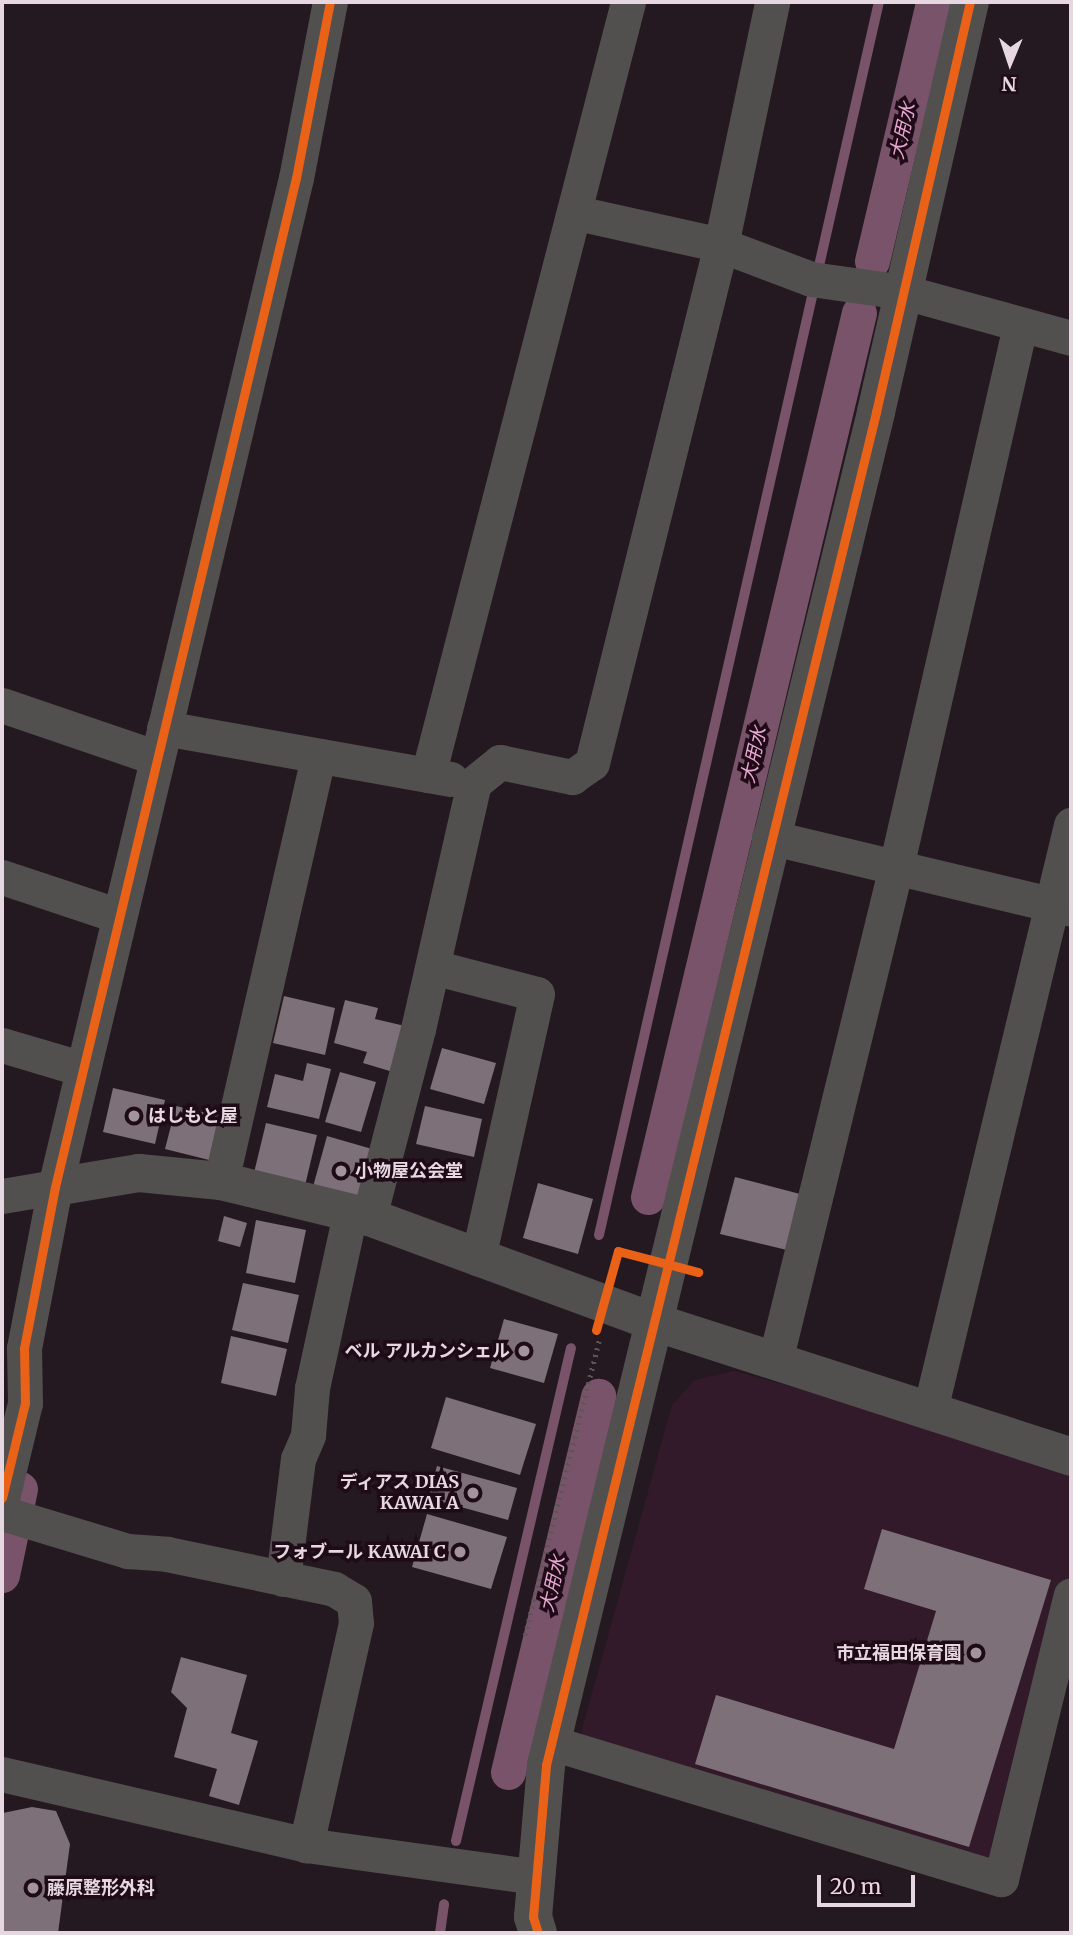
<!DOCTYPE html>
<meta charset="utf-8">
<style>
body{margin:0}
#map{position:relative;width:1073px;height:1935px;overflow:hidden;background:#241920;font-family:Merriweather,"Noto Sans JP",serif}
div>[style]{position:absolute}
.built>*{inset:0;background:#331a2a}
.stream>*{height:10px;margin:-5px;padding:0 5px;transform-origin:5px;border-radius:5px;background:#78536a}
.canal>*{height:35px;margin:-17.5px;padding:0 17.5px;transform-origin:17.5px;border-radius:17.5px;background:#78536a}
.building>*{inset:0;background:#7d7078}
.path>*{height:4.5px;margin-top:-2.25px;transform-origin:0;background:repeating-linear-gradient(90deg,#5b5757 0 2px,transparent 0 7px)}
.minor>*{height:35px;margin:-17.5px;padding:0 17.5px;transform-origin:17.5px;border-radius:17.5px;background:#52504e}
.tertiary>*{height:38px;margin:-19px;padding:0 19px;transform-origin:19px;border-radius:19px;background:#52504e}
.cycleway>*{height:9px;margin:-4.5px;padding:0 4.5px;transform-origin:4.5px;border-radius:4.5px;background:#ea6118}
.dots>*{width:19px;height:19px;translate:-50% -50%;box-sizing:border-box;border:4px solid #1f0b18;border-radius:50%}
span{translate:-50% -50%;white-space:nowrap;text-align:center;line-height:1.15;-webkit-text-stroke:7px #1f0b18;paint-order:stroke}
.poi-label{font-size:18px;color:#e6d7e0;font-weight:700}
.left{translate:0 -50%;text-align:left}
.right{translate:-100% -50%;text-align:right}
.water-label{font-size:19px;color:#e8a8d0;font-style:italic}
.frame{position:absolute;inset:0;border:4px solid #e6d7e0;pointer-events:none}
.north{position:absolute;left:975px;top:28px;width:70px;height:70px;-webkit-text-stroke:5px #1f0b18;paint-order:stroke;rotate:182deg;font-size:19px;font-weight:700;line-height:28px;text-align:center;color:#e6d7e0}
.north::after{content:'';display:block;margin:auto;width:24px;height:32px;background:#e6d7e0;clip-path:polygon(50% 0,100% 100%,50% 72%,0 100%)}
.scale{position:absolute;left:817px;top:1875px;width:98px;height:32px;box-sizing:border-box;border:4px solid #e6d7e0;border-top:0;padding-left:9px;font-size:21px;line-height:24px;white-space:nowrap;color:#e6d7e0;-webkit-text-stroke:5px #1f0b18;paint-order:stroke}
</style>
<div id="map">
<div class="built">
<div style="clip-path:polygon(734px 1371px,1071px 1464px,1071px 1572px,991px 1859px,578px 1744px,672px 1405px,695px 1380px)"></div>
</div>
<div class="stream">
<div style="left:599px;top:1235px;width:1264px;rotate:-77.21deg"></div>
<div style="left:456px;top:1841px;width:506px;rotate:-76.87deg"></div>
<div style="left:440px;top:1933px;width:29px;rotate:-82deg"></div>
</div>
<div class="canal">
<div style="left:872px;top:261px;width:266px;rotate:-76.7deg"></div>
<div style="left:648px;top:1197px;width:909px;rotate:-76.58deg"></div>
<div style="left:2px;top:1575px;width:88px;rotate:-78.2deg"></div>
<div style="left:508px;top:1772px;width:387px;rotate:-76.5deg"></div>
</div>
<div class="building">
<div style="clip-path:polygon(284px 996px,335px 1008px,325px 1055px,273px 1043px)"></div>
<div style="clip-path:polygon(345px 1000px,378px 1008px,375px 1019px,405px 1026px,393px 1072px,363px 1063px,367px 1052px,334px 1043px)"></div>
<div style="clip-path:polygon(442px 1048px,496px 1063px,484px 1104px,430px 1089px)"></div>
<div style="clip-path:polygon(307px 1063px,331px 1069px,319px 1119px,267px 1107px,275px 1074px,303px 1081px)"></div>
<div style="clip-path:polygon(340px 1072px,376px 1082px,361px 1132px,325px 1122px)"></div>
<div style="clip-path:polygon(113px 1088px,165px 1100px,155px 1144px,103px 1132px)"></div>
<div style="clip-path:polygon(176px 1106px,224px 1117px,213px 1161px,165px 1149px)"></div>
<div style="clip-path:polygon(425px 1106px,482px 1119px,474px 1157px,416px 1144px)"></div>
<div style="clip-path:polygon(266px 1123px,317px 1135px,303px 1194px,252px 1181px)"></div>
<div style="clip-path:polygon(327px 1136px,372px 1149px,356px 1206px,311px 1194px)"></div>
<div style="clip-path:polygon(735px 1177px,800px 1194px,787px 1250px,720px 1234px)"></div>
<div style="clip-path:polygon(538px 1183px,593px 1199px,578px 1254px,523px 1238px)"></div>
<div style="clip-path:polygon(224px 1216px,247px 1223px,240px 1247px,218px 1241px)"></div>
<div style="clip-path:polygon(256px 1220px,306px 1230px,295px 1283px,246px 1273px)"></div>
<div style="clip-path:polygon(243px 1283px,299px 1295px,288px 1343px,232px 1330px)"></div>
<div style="clip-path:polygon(504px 1319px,558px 1334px,544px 1383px,490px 1368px)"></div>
<div style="clip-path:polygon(231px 1336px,287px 1349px,276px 1396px,221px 1383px)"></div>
<div style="clip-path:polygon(446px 1397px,536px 1424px,520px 1475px,431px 1448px)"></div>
<div style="clip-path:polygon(437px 1466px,517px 1488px,508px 1520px,428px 1498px)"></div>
<div style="clip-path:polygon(427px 1514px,507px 1537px,491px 1589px,412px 1567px)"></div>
<div style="clip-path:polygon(882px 1529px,1051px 1580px,969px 1847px,695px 1764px,716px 1695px,894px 1749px,936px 1611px,864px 1589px)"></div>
<div style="clip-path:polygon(181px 1657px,247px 1675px,231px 1733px,258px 1741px,239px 1805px,209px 1796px,217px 1769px,174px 1757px,187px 1708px,171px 1692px)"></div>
<div style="clip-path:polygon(32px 1807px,56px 1811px,70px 1844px,58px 1933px,2px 1933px,3px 1813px)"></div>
</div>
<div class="path">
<div style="left:525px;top:1635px;width:304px;rotate:-75.9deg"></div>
</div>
<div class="minor">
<div style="left:577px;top:213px;width:148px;rotate:12.5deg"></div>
<div style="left:721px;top:245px;width:96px;rotate:20.7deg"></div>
<div style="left:811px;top:279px;width:94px;rotate:8deg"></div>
<div style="left:904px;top:292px;width:173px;rotate:15.4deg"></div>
<div style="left:2px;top:705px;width:161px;rotate:18.9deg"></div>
<div style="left:164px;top:728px;width:291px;rotate:10.1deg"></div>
<div style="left:428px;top:775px;width:798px;rotate:-75.49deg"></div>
<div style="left:769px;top:837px;width:310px;rotate:13.4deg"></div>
<div style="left:2px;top:877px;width:123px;rotate:18.4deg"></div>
<div style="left:433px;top:967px;width:107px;rotate:14.6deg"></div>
<div style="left:537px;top:994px;width:271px;rotate:102.6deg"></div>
<div style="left:2px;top:1045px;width:84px;rotate:16.5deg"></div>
<div style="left:221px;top:1181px;width:436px;rotate:-77.1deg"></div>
<div style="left:2px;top:1196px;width:54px;rotate:-9.6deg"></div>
<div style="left:369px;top:1217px;width:194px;rotate:-75.4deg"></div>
<div style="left:418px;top:1029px;width:252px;rotate:-77.2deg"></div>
<div style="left:474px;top:783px;width:33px;rotate:-39deg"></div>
<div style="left:500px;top:762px;width:74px;rotate:11.8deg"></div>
<div style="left:572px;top:777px;width:24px;rotate:-35deg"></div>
<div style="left:592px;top:763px;width:534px;rotate:-76.02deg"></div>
<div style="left:721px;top:245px;width:248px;rotate:-78.1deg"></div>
<div style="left:775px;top:1361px;width:509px;rotate:-76.24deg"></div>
<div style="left:896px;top:867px;width:555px;rotate:-77.09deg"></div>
<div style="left:930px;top:1410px;width:602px;rotate:-76.45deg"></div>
<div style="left:2px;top:1498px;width:98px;rotate:-76.4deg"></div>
<div style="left:25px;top:1403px;width:55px;rotate:-91deg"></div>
<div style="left:24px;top:1348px;width:164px;rotate:-79.1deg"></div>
<div style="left:55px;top:1187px;width:1037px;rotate:-76.57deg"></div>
<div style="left:296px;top:178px;width:179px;rotate:-79.1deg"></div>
<div style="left:2px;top:1513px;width:132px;rotate:16.8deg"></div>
<div style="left:128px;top:1551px;width:39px;rotate:4deg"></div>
<div style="left:167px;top:1554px;width:171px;rotate:11.8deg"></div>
<div style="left:334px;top:1589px;width:23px;rotate:31deg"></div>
<div style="left:354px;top:1601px;width:22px;rotate:85deg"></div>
<div style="left:356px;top:1623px;width:228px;rotate:102.7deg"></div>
<div style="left:283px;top:1579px;width:121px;rotate:-82.9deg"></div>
<div style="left:298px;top:1459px;width:26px;rotate:-67deg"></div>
<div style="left:308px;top:1435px;width:47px;rotate:-85.1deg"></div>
<div style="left:312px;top:1388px;width:179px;rotate:-77.7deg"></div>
<div style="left:552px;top:1743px;width:469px;rotate:16.9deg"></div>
<div style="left:1001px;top:1879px;width:292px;rotate:-76.2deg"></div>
<div style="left:2px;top:1774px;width:312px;rotate:13.1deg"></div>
<div style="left:306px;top:1845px;width:233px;rotate:7.9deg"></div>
</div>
<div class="tertiary">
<div style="left:55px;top:1187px;width:85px;rotate:-9.5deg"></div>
<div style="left:139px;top:1173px;width:82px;rotate:5.6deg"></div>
<div style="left:221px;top:1181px;width:152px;rotate:13.7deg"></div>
<div style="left:369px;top:1217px;width:304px;rotate:20.2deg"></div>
<div style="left:654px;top:1322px;width:438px;rotate:17.9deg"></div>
<div style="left:538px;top:1933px;width:17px;rotate:-107deg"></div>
<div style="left:533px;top:1917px;width:153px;rotate:-85.1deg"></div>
<div style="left:546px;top:1765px;width:1393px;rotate:-76.29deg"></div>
<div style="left:876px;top:412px;width:421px;rotate:-77.1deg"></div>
</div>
<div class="cycleway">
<div style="left:596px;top:1330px;width:82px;rotate:-74.4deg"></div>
<div style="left:618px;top:1251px;width:83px;rotate:14.7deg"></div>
<div style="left:2px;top:1498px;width:98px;rotate:-76.4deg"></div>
<div style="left:25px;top:1403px;width:55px;rotate:-91deg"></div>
<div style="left:24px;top:1348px;width:164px;rotate:-79.1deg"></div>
<div style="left:55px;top:1187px;width:1037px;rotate:-76.57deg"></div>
<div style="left:296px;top:178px;width:179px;rotate:-79.1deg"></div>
<div style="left:538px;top:1933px;width:17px;rotate:-107deg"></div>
<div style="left:533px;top:1917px;width:153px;rotate:-85.1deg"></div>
<div style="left:546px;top:1765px;width:1393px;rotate:-76.29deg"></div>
<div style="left:876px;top:412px;width:421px;rotate:-77.1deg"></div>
</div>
<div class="dots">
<div style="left:134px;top:1116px;background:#a2949d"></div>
<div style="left:341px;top:1171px;background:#a2949d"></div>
<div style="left:524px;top:1351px;background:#a2949d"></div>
<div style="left:473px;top:1493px;background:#a2949d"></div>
<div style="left:460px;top:1552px;background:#a2949d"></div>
<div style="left:976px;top:1653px;background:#a2949d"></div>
<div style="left:33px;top:1888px;background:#a2949d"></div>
</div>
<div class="poi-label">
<span class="left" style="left:148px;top:1116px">はしもと屋</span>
<span class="left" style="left:355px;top:1171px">小物屋公会堂</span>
<span class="right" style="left:510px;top:1351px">ベル アルカンシェル</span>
<span class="right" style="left:459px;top:1493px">ディアス DIAS<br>KAWAI A</span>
<span class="right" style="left:446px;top:1552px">フォブール KAWAI C</span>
<span class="right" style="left:962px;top:1653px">市立福田保育園</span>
<span class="left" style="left:47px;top:1888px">藤原整形外科</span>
</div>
<div class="water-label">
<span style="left:903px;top:131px;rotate:-77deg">大用水</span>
<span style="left:754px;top:755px;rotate:-77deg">大用水</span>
<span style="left:553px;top:1584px;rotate:-77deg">大用水</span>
</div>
<div class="frame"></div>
<div class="north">N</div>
<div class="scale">20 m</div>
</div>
